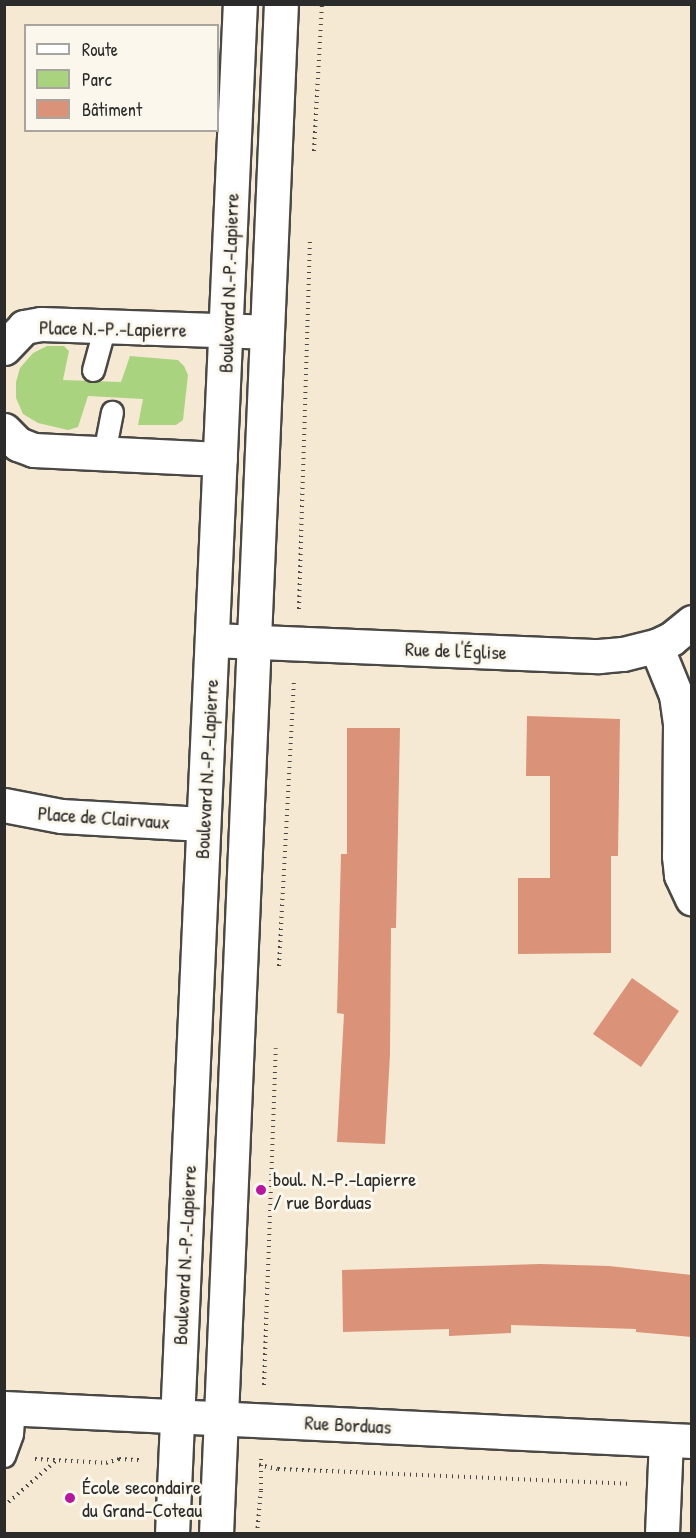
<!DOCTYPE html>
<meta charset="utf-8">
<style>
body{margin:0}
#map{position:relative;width:696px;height:1538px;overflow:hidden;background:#f6e9d3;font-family:"Patrick Hand",sans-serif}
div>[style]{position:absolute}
.green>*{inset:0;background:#a9d37e}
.building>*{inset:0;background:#da9278}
.path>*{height:4px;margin-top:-2px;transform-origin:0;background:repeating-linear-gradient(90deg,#494844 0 1.5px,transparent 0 6px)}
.roads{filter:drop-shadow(2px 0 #494844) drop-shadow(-2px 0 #494844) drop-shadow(0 2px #494844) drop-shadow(0 -2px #494844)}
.service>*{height:21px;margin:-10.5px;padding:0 10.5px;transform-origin:10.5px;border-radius:10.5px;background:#fff}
.minor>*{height:33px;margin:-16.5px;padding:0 16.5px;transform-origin:16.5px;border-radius:16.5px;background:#fff}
.tertiary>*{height:33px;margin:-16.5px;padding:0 16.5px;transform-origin:16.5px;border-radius:16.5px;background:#fff}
.dots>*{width:16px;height:16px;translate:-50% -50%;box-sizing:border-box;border:3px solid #fbf7ec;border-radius:50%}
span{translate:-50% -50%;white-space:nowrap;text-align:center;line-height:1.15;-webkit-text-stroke:6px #fbf7ec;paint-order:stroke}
.street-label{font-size:20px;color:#2b2b2b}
.poi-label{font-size:20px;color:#2b2b2b}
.left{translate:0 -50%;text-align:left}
.frame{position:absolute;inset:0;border:6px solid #2b2b2b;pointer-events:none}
.legend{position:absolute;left:24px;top:24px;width:195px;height:108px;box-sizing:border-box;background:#fbf7ec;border:2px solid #a8a59f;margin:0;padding:8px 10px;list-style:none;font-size:18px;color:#2b2b2b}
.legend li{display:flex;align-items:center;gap:12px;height:30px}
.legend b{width:30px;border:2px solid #a8a59f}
</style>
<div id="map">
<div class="green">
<div style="clip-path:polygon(47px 346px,64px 346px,69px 351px,63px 380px,121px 382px,130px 356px,178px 360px,184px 366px,188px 375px,183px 420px,176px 425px,138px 425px,143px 399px,88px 396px,78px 427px,68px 430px,38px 423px,23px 414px,16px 398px,16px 382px,20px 368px,33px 353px)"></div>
</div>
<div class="building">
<div style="clip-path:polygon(527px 716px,620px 719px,618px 856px,611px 856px,611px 953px,518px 954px,518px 878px,550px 878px,550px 776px,526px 776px)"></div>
<div style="clip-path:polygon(347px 728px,400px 728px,396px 928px,391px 928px,390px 1054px,385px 1144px,337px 1142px,344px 1014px,337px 1013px,341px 854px,347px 854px)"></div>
<div style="clip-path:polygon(632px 978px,679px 1011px,641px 1067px,593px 1034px)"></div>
<div style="clip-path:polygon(540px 1264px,609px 1266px,692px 1275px,692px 1337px,636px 1332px,636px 1329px,511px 1325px,511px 1333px,449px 1336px,449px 1329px,343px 1332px,342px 1270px)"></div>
</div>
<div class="path">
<div style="left:314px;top:151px;width:147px;rotate:-86.9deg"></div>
<div style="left:299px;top:609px;width:370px;rotate:-88.3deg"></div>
<div style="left:279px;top:966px;width:286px;rotate:-87deg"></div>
<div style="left:264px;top:1385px;width:337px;rotate:-88deg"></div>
<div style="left:35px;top:1459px;width:71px;rotate:3.2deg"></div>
<div style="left:106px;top:1463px;width:14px;rotate:-17deg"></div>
<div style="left:119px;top:1459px;width:22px;rotate:3deg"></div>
<div style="left:259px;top:1465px;width:19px;rotate:12deg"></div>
<div style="left:278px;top:1469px;width:351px;rotate:2.4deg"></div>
<div style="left:4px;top:1506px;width:70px;rotate:-41deg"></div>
<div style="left:257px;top:1534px;width:44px;rotate:-84.8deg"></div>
<div style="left:261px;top:1490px;width:34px;rotate:-90deg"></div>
</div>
<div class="roads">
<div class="service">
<div style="left:93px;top:370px;width:46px;rotate:-74.7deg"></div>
<div style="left:104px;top:453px;width:42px;rotate:-79deg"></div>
<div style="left:4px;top:1456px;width:23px;rotate:-70deg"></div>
<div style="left:12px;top:1434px;width:26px;rotate:-86deg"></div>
</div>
<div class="minor">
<div style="left:4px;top:348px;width:29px;rotate:-46deg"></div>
<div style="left:24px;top:327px;width:17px;rotate:-10deg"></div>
<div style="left:41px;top:324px;width:225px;rotate:2deg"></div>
<div style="left:4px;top:430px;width:20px;rotate:45deg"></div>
<div style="left:18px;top:444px;width:17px;rotate:21deg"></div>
<div style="left:34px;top:450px;width:186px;rotate:2.8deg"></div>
<div style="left:212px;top:640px;width:387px;rotate:2.4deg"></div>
<div style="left:599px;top:656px;width:24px;rotate:-5deg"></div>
<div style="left:623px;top:654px;width:34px;rotate:-14deg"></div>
<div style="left:656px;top:646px;width:17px;rotate:-25deg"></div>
<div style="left:671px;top:639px;width:27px;rotate:-39deg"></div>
<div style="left:656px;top:646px;width:53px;rotate:67.8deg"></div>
<div style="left:676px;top:695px;width:28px;rotate:82deg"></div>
<div style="left:680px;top:723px;width:133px;rotate:90.4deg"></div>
<div style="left:679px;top:856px;width:19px;rotate:84deg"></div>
<div style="left:681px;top:875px;width:26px;rotate:65deg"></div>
<div style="left:4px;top:805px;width:58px;rotate:10.9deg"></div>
<div style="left:61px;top:816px;width:142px;rotate:3.2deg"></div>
<div style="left:4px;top:1408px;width:689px;rotate:2.75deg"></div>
<div style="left:662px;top:1534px;width:94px;rotate:-87.6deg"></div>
</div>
<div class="tertiary">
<div style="left:172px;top:1534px;width:1532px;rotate:-87.46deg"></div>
<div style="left:216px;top:1534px;width:1531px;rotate:-87.57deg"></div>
</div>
</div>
<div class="dots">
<div style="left:261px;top:1190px;background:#b5179e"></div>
<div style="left:70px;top:1498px;background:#b5179e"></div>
</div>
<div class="street-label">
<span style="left:228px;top:283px;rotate:-88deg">Boulevard N.-P.-Lapierre</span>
<span style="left:113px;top:328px;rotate:1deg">Place N.-P.-Lapierre</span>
<span style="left:456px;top:650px;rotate:2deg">Rue de l'Église</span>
<span style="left:206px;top:769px;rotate:-87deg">Boulevard N.-P.-Lapierre</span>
<span style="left:104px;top:817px;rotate:4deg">Place de Clairvaux</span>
<span style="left:184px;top:1255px;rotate:-87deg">Boulevard N.-P.-Lapierre</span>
<span style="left:348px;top:1424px;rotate:3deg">Rue Borduas</span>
</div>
<div class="poi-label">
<span class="left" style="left:273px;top:1190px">boul. N.-P.-Lapierre<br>/ rue Borduas</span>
<span class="left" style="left:82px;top:1498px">École secondaire<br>du Grand-Coteau</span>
</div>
<div class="frame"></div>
<ul class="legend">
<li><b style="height:8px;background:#fff"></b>Route</li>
<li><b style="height:16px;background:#a9d37e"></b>Parc</li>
<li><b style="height:16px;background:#da9278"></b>Bâtiment</li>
</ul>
</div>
